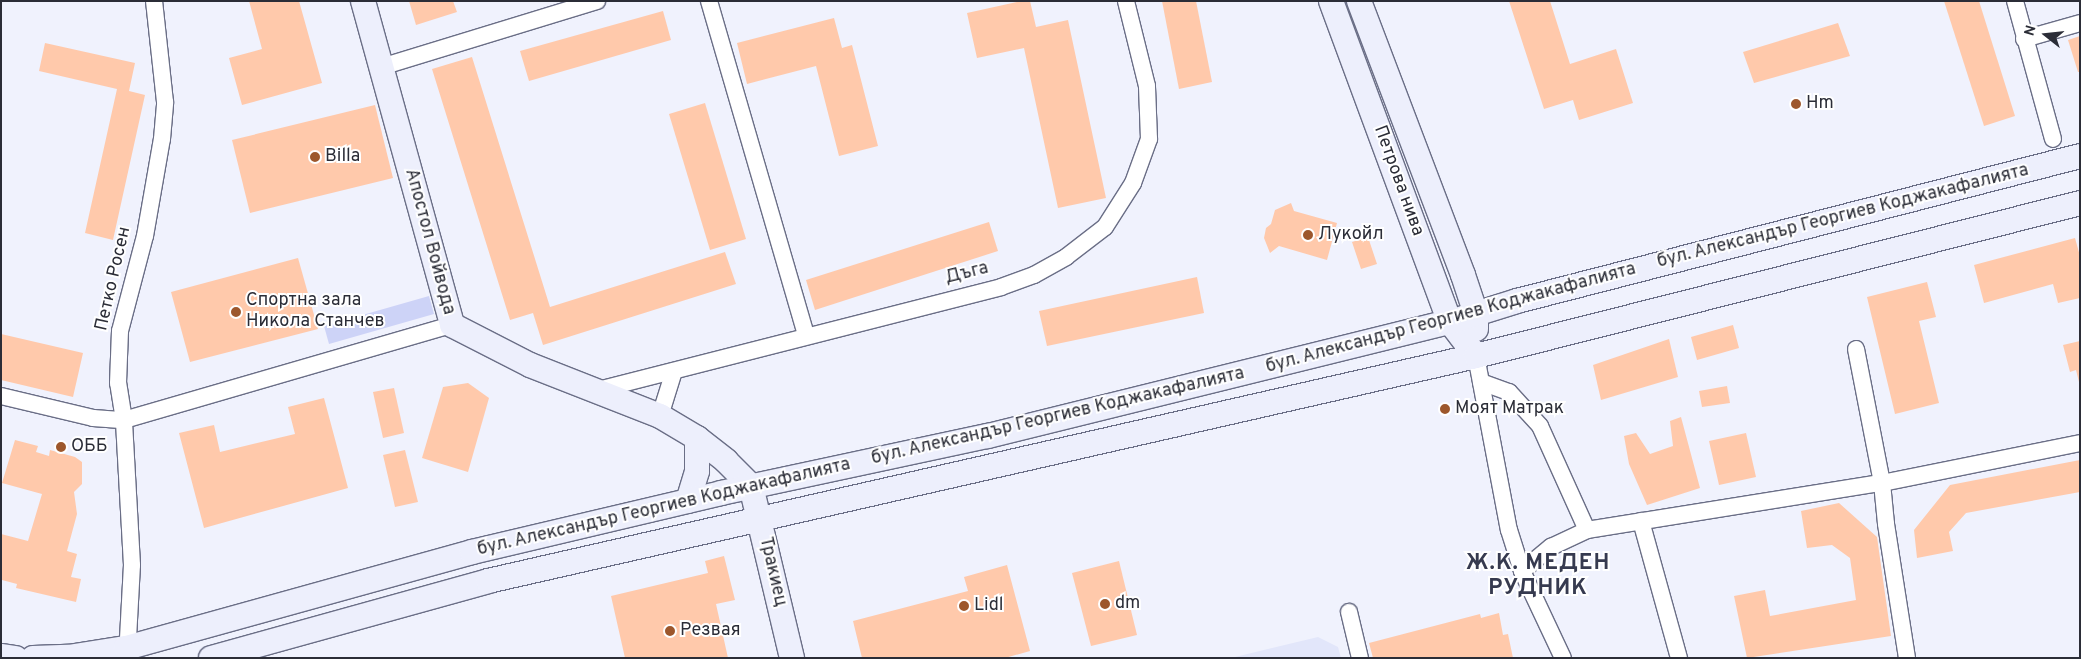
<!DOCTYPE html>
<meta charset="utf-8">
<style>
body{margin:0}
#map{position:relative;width:2081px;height:659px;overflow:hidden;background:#f0f2fd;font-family:Overpass,sans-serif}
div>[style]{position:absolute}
.built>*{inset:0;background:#e2e6fa}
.green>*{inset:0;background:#cdd3f7}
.building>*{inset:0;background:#ffc9ab}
.roads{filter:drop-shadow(1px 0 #6a6e86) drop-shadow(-1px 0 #6a6e86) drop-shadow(0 1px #6a6e86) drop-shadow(0 -1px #6a6e86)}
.street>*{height:16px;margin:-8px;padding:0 8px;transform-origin:8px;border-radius:8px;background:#fff}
.secondary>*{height:24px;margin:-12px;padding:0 12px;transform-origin:12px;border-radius:12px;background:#edeffc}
.dots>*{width:14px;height:14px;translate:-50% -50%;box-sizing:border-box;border:2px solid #fff;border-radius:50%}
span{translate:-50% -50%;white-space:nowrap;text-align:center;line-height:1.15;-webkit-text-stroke:4px #fff;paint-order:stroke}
.poi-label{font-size:18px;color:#2b2d37}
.left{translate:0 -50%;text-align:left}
.street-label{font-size:18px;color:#2b2d37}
.district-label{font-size:22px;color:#363a4f;font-weight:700;letter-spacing:1px}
.frame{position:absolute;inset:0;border:2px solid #2b2d37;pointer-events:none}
.north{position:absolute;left:2021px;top:10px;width:50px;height:50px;-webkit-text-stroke:4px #fff;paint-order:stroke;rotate:286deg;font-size:14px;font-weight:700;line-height:20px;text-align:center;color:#2b2d37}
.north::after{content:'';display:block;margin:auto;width:18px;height:22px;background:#2b2d37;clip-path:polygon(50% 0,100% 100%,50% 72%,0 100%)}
</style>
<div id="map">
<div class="built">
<div style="clip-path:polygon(1318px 637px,1338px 647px,1341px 658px,1231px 658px)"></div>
</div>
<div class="green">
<div style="clip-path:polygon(429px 296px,434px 314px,329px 344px,324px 326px)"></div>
</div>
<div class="building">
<div style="clip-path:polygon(249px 1px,299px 1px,322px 83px,242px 105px,229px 58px,262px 49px)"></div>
<div style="clip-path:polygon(409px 1px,453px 1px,457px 12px,416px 25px)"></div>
<div style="clip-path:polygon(1021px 1px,1030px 1px,1036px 27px,1068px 20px,1106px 198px,1058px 208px,1024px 48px,977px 58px,967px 13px)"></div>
<div style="clip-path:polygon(1162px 1px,1196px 1px,1212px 82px,1179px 89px)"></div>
<div style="clip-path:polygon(1509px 1px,1550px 1px,1570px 64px,1616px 49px,1633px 103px,1579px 120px,1573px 100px,1544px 109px)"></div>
<div style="clip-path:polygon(1944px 1px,1979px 1px,2015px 116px,1984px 126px)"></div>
<div style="clip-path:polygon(663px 11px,671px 40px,529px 81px,520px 51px)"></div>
<div style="clip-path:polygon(834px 18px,842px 48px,852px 45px,878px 146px,839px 156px,816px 66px,747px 84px,737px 43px)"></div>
<div style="clip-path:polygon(1838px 23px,1850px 56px,1754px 83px,1743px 52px)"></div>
<div style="clip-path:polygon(2080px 36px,2080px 72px,2078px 72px,2068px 40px)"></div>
<div style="clip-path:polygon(45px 43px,135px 63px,129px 91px,145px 95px,113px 240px,85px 233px,117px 89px,39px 71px)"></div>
<div style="clip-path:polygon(472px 57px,550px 307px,725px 252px,736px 284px,543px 345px,533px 313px,510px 320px,432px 69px)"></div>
<div style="clip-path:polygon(705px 103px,746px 239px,710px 250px,669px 114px)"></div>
<div style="clip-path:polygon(375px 105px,393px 178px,250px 213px,232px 140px)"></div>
<div style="clip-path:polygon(1291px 203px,1294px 211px,1337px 223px,1327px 260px,1279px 246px,1270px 253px,1264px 238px,1266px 228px,1271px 224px,1275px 210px)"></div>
<div style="clip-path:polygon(989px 222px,998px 251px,815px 310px,806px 280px)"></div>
<div style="clip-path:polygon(1368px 237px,1377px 264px,1361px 269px,1352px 242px)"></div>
<div style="clip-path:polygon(2075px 238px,2080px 256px,2080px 298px,2058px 303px,2053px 284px,1984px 303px,1974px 265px)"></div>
<div style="clip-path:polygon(298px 258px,318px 329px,190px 362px,171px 292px)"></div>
<div style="clip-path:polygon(1197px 277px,1204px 313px,1047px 346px,1039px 311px)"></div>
<div style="clip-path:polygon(1927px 282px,1936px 317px,1919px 321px,1939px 403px,1895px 414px,1867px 297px)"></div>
<div style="clip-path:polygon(1733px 325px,1739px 348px,1697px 360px,1691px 337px)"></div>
<div style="clip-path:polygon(1px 334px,83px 353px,73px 397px,1px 380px)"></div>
<div style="clip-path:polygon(1669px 339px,1678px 377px,1601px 400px,1593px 365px)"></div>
<div style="clip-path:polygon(2080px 341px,2080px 382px,2079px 382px,2076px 370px,2070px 372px,2063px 345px)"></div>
<div style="clip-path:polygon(468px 383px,489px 398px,468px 472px,422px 458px,443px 387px)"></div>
<div style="clip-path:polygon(1727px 386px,1730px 403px,1702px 407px,1699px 391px)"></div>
<div style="clip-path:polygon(394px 388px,404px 433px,383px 438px,373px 392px)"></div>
<div style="clip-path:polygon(324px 398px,348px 488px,204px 528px,179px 433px,214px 425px,220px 452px,295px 434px,288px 407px)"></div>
<div style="clip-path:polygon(1681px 417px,1700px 488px,1647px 505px,1629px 464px,1624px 436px,1636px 433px,1650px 454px,1673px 446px,1670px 421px)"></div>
<div style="clip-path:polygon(1746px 433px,1756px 477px,1719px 485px,1709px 441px)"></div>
<div style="clip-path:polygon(15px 440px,38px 446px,36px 452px,49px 456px,50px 450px,75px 457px,82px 462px,82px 484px,74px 492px,77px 514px,67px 551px,77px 554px,71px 577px,81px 579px,76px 602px,16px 588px,17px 584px,2px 580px,1px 534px,28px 541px,42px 494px,2px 483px)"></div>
<div style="clip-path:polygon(405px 450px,418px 502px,395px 507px,383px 455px)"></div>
<div style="clip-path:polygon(2080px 460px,2080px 492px,1966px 513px,1949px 532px,1953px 551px,1917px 558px,1914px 530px,1950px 485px)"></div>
<div style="clip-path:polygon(1839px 503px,1877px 537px,1891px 636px,1747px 658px,1734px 596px,1765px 590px,1770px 616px,1856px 600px,1850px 558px,1832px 545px,1807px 548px,1801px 511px)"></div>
<div style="clip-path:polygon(724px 556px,735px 600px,716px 604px,728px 658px,625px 658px,611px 596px,708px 573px,705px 561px)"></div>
<div style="clip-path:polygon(1119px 561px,1137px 635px,1091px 646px,1072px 573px)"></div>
<div style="clip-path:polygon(1007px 565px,1030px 651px,1005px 658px,862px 658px,853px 621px,968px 591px,964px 577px)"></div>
<div style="clip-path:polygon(1499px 613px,1503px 635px,1508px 634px,1513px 658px,1373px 658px,1369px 643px,1480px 614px,1481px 618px)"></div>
</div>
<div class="roads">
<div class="street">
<div style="left:709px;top:1px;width:348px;rotate:73.8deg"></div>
<div style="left:2015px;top:1px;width:143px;rotate:74.6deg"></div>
<div style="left:2024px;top:39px;width:58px;rotate:-15.9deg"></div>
<div style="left:381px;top:67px;width:226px;rotate:-17deg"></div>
<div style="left:1856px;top:349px;width:136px;rotate:79deg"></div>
<div style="left:1882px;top:483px;width:41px;rotate:84.4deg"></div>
<div style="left:1886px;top:524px;width:136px;rotate:81.1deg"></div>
<div style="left:1476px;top:356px;width:177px;rotate:79.3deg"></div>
<div style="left:1509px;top:530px;width:43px;rotate:72.4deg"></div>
<div style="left:1522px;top:571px;width:96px;rotate:64.8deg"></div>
<div style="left:1481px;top:382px;width:30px;rotate:20deg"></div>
<div style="left:1509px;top:392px;width:46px;rotate:47.6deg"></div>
<div style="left:1540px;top:426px;width:114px;rotate:65.7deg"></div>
<div style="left:594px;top:391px;width:420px;rotate:-14.3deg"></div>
<div style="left:1001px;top:287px;width:35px;rotate:-20deg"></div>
<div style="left:1034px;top:275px;width:37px;rotate:-29deg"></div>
<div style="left:1066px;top:257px;width:49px;rotate:-37.6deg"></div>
<div style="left:1105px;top:227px;width:52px;rotate:-57.5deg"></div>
<div style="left:1133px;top:183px;width:47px;rotate:-70deg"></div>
<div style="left:1149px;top:139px;width:53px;rotate:-92.2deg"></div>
<div style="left:1147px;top:86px;width:88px;rotate:-103.9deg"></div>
<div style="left:1px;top:396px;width:95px;rotate:13.4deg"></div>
<div style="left:93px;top:418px;width:31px;rotate:4deg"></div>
<div style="left:124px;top:420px;width:341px;rotate:-16.2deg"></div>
<div style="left:660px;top:416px;width:47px;rotate:-72.7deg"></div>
<div style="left:1641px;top:521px;width:142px;rotate:74.5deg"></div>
<div style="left:1522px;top:571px;width:38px;rotate:-40deg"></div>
<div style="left:1551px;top:547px;width:40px;rotate:-25deg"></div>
<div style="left:1587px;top:530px;width:299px;rotate:-9.1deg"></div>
<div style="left:1882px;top:483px;width:202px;rotate:-11.4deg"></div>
<div style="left:1349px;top:612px;width:47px;rotate:76.6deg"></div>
<div style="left:127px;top:657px;width:92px;rotate:-86.9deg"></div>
<div style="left:132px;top:565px;width:145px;rotate:-93.2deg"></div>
<div style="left:124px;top:420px;width:37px;rotate:-99deg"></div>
<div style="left:118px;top:383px;width:52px;rotate:-87.8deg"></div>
<div style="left:120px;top:331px;width:98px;rotate:-75.3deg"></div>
<div style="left:145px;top:236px;width:98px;rotate:-80.1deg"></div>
<div style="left:162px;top:139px;width:37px;rotate:-85deg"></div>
<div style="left:165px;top:102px;width:102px;rotate:-96.2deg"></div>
</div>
<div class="secondary">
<div style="left:363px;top:1px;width:336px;rotate:74.6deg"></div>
<div style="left:452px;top:325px;width:88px;rotate:27.1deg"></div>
<div style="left:530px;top:365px;width:140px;rotate:21.4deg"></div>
<div style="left:660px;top:416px;width:43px;rotate:30.7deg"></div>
<div style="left:697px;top:438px;width:37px;rotate:38deg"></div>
<div style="left:726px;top:461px;width:35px;rotate:45deg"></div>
<div style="left:751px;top:486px;width:177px;rotate:76.6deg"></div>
<div style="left:1331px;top:1px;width:342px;rotate:69.7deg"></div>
<div style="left:1450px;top:322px;width:43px;rotate:52.6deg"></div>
<div style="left:1359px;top:1px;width:293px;rotate:69.2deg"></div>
<div style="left:1463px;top:275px;width:41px;rotate:71.6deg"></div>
<div style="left:1476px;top:314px;width:15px;rotate:90deg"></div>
<div style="left:688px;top:501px;width:31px;rotate:-73deg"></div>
<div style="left:697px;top:471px;width:33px;rotate:-90deg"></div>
<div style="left:1px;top:656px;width:15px;rotate:8deg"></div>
<div style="left:33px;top:658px;width:35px;rotate:-2deg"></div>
<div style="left:68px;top:657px;width:59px;rotate:-8.8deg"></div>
<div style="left:126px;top:648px;width:359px;rotate:-15.5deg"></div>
<div style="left:472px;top:552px;width:256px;rotate:-13.3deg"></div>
<div style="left:721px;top:493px;width:273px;rotate:-12.1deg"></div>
<div style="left:988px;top:436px;width:476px;rotate:-13.9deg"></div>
<div style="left:1450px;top:322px;width:70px;rotate:-17.4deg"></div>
<div style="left:1517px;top:301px;width:581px;rotate:-14.44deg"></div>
<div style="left:211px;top:658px;width:288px;rotate:-15.5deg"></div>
<div style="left:488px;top:581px;width:1013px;rotate:-12.83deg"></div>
<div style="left:1476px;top:356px;width:623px;rotate:-14.21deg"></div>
</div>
</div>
<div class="dots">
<div style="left:1796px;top:104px;background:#9d572c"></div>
<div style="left:315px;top:157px;background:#9d572c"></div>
<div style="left:1308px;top:235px;background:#9d572c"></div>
<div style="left:236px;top:312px;background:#9d572c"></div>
<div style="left:1445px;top:409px;background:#9d572c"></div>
<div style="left:61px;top:447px;background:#9d572c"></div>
<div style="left:1105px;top:604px;background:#9d572c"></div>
<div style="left:964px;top:606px;background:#9d572c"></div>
<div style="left:670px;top:631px;background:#9d572c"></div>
</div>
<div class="poi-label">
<span class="left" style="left:1806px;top:104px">Hm</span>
<span class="left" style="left:325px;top:157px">Billa</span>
<span class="left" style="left:1318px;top:235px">Лукойл</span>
<span class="left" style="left:246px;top:312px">Спортна зала<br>Никола Станчев</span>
<span class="left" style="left:1455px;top:409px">Моят Матрак</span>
<span class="left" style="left:71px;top:447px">ОББ</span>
<span class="left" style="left:1115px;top:604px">dm</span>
<span class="left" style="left:974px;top:606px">Lidl</span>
<span class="left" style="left:680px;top:631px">Резвая</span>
</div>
<div class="street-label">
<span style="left:1398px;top:181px;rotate:70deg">Петрова нива</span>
<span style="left:1843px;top:217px;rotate:-14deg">бул. Александър Георгиев Коджакафалията</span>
<span style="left:429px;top:242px;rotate:75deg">Апостол Войвода</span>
<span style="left:967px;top:274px;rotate:-14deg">Дъга</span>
<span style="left:114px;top:279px;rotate:-77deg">Петко Росен</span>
<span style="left:1451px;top:319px;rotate:-15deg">бул. Александър Георгиев Коджакафалията</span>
<span style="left:1058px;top:417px;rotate:-13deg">бул. Александър Георгиев Коджакафалията</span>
<span style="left:664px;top:508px;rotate:-13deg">бул. Александър Георгиев Коджакафалията</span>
<span style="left:772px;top:572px;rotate:77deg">Тракиец</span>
</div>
<div class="district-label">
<span style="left:1538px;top:576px">Ж.К. МЕДЕН<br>РУДНИК</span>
</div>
<div class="frame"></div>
<div class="north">N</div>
</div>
